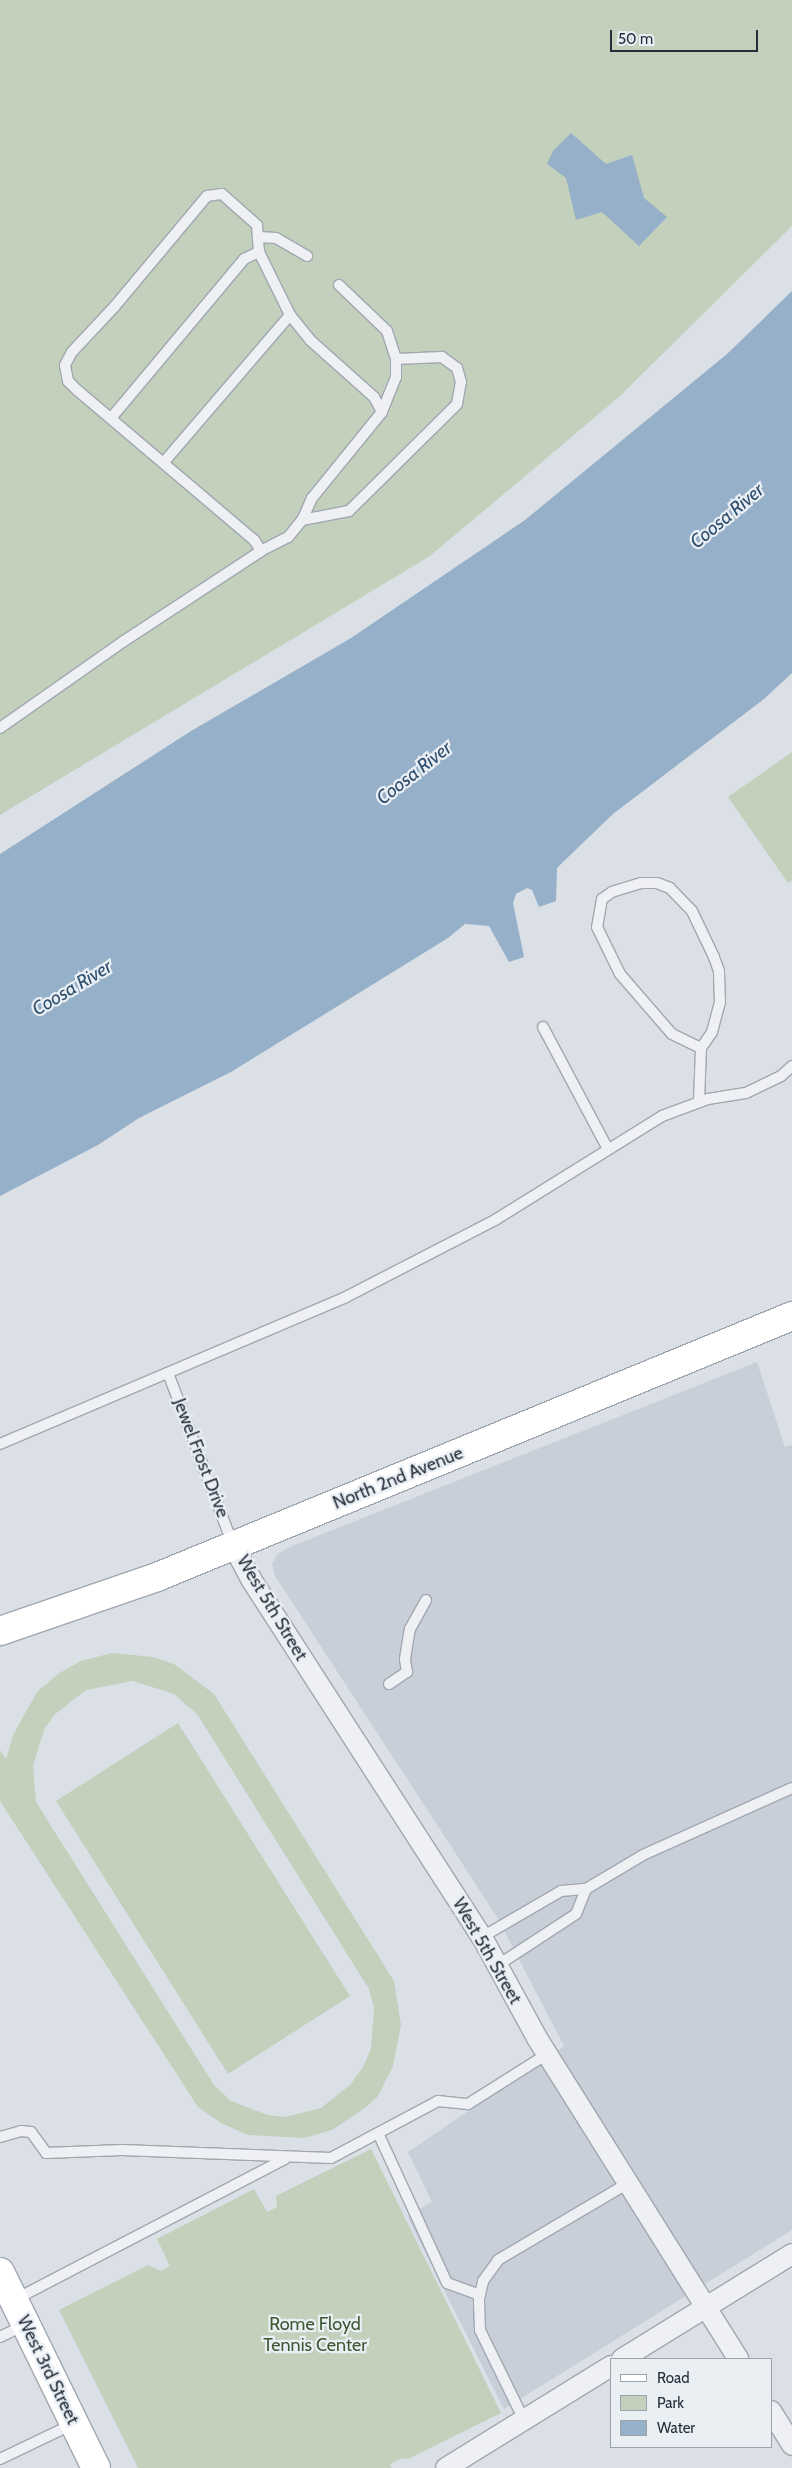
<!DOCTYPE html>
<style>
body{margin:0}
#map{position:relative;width:792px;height:2468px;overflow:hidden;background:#dbe0e6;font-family:Cabin,sans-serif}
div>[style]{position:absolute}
.built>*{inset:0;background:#c9cfd8}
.green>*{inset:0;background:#c2d0bc}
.water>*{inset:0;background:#95b0c8}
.roads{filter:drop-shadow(1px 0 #a1a7b0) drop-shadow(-1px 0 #a1a7b0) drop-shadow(0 1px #a1a7b0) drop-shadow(0 -1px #a1a7b0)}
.lane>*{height:10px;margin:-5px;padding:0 5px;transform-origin:5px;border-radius:5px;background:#eef0f4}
.street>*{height:20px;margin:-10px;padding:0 10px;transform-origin:10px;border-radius:10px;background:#eef0f4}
.secondary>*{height:28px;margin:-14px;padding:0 14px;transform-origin:14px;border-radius:14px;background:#fff}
span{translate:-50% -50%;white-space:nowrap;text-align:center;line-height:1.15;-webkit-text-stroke:4.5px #eaeff4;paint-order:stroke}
.street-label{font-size:18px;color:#252f3c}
.park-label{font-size:18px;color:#3b5832}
.water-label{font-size:19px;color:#2f5070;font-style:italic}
.legend{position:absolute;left:610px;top:2358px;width:162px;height:90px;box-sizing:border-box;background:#eaeff4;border:1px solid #9ba2aa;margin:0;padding:6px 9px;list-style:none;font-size:15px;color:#252f3c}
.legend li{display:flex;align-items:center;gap:10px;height:25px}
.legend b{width:25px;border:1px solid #9ba2aa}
.scale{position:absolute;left:610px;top:30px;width:148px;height:22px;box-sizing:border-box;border:2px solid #252f3c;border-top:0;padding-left:6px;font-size:15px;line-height:18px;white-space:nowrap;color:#252f3c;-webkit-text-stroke:4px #eaeff4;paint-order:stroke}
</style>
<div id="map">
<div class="built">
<div style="clip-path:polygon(757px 1362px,785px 1447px,792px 1445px,792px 2230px,504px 2409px,407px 2216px,432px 2202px,408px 2152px,564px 2046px,497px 1917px,275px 1576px,272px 1564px,277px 1554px,292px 1546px)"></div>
</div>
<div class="green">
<div style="clip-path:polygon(0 0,792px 0,792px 226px,619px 397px,430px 556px,0 815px)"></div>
<div style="clip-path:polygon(792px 752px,792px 880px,788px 883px,728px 797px)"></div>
<div style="clip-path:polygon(evenodd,112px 1653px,153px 1657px,174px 1664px,214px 1694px,394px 1981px,401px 2025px,393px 2066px,378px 2096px,365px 2108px,332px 2130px,304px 2138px,248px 2135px,221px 2123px,198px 2107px,0 1801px,0 1750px,6px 1759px,13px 1735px,37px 1692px,58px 1674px,81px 1661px,112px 1653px,133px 1681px,174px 1694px,197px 1714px,369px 1989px,374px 2008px,371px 2049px,363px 2067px,350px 2085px,321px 2108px,285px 2117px,268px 2115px,231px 2101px,214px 2085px,36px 1802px,33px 1765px,44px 1730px,54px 1715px,86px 1690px,133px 1681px)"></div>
<div style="clip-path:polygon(178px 1723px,350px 1996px,228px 2074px,56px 1801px)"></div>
<div style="clip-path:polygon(371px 2149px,501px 2413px,408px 2459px,402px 2458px,390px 2464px,392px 2468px,138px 2468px,59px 2310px,148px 2265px,161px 2271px,170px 2266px,157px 2239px,254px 2189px,267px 2212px,277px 2207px,276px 2196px)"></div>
</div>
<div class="water">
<div style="clip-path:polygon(571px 133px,606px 164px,632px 155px,644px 198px,667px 217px,639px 246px,602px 212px,576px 220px,566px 178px,547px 164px,553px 151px)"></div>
<div style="clip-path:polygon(792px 291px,792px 673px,764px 699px,613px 814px,564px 861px,557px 868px,556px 901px,539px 907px,532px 890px,527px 888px,516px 894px,513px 903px,524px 957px,509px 962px,489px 926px,465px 924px,448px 938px,231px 1072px,139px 1118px,98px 1145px,0 1196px,0 854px,191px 731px,351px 638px,525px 520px,727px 354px)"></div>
</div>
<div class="roads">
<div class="lane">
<div style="left:222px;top:194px;width:47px;rotate:41.5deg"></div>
<div style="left:257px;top:225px;width:27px;rotate:86deg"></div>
<div style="left:259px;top:252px;width:70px;rotate:63.8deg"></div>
<div style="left:290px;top:315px;width:32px;rotate:51deg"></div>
<div style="left:310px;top:340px;width:86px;rotate:41.7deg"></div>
<div style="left:374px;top:397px;width:17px;rotate:62deg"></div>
<div style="left:382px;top:412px;width:111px;rotate:129.1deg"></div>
<div style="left:312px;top:498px;width:24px;rotate:114deg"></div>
<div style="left:302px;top:520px;width:22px;rotate:129deg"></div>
<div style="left:288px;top:537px;width:30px;rotate:153deg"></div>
<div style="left:261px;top:551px;width:13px;rotate:-122deg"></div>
<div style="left:254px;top:540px;width:231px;rotate:-139.7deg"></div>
<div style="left:78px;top:391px;width:14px;rotate:-135deg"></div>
<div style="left:68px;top:381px;width:16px;rotate:-101deg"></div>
<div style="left:65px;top:365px;width:15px;rotate:-62deg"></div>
<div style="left:72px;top:352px;width:63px;rotate:-46.9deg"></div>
<div style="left:115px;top:306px;width:143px;rotate:-50.1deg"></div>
<div style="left:207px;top:196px;width:15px;rotate:-8deg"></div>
<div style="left:258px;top:237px;width:18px;rotate:3deg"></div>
<div style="left:276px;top:238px;width:36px;rotate:30deg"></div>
<div style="left:339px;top:285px;width:66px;rotate:43.8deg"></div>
<div style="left:387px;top:331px;width:29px;rotate:72deg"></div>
<div style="left:396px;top:359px;width:18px;rotate:90deg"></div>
<div style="left:396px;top:377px;width:38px;rotate:112deg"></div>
<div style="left:112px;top:417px;width:206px;rotate:-50.1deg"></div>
<div style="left:244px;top:259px;width:17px;rotate:-25deg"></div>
<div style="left:164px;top:462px;width:194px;rotate:-49.4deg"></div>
<div style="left:302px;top:520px;width:48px;rotate:-10.8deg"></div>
<div style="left:349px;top:511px;width:152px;rotate:-44.7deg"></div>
<div style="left:457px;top:404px;width:22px;rotate:-80deg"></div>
<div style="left:461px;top:382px;width:15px;rotate:-106deg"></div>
<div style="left:457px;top:368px;width:19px;rotate:-144deg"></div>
<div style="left:442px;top:357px;width:46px;rotate:177.5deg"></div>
<div style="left:0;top:728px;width:151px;rotate:-35.1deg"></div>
<div style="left:124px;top:641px;width:164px;rotate:-33.3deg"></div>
<div style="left:543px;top:1027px;width:138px;rotate:62deg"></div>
<div style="left:699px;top:1102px;width:54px;rotate:-87.9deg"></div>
<div style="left:701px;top:1048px;width:19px;rotate:-55deg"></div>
<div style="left:712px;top:1032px;width:31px;rotate:-75deg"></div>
<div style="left:720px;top:1002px;width:31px;rotate:-92deg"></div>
<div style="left:719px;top:971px;width:15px;rotate:-110deg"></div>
<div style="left:714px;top:957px;width:51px;rotate:-115.6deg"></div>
<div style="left:692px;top:911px;width:32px;rotate:-134deg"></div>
<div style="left:670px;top:888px;width:14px;rotate:-159deg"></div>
<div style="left:657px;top:883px;width:16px;rotate:180deg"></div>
<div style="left:641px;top:883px;width:30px;rotate:163deg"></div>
<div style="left:612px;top:892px;width:12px;rotate:145deg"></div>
<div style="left:602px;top:899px;width:28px;rotate:100deg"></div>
<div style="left:597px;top:927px;width:52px;rotate:63.9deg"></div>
<div style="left:620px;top:974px;width:79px;rotate:49.1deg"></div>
<div style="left:672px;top:1034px;width:32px;rotate:26deg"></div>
<div style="left:168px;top:1373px;width:184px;rotate:69.3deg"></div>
<div style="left:0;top:1444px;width:376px;rotate:-23deg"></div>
<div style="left:346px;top:1297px;width:168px;rotate:-27.3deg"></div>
<div style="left:495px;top:1220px;width:197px;rotate:-31.9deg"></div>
<div style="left:662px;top:1116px;width:49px;rotate:-20.3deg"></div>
<div style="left:708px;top:1099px;width:38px;rotate:-9deg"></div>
<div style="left:746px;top:1093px;width:39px;rotate:-26deg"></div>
<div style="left:781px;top:1076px;width:15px;rotate:-42deg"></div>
<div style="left:389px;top:1684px;width:22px;rotate:-34deg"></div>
<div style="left:407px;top:1672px;width:13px;rotate:-99deg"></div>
<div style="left:405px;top:1659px;width:30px;rotate:-81deg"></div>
<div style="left:410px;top:1629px;width:33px;rotate:-61deg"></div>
<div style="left:482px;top:1937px;width:91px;rotate:-30.2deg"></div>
<div style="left:561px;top:1891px;width:25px;rotate:-5deg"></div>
<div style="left:586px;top:1889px;width:66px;rotate:-30.8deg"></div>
<div style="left:643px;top:1855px;width:163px;rotate:-24.2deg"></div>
<div style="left:498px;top:1965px;width:93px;rotate:-33.2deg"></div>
<div style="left:576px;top:1914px;width:27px;rotate:-68deg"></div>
<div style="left:378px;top:2133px;width:165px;rotate:65.3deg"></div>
<div style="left:447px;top:2283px;width:35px;rotate:20deg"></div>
<div style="left:0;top:2137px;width:22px;rotate:-16deg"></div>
<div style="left:21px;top:2131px;width:10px;rotate:6deg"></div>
<div style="left:31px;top:2132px;width:26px;rotate:54deg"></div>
<div style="left:46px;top:2153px;width:76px;rotate:-2.3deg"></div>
<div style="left:122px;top:2150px;width:209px;rotate:2.2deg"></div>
<div style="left:331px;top:2158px;width:121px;rotate:-28deg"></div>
<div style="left:438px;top:2101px;width:30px;rotate:6deg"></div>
<div style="left:468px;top:2104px;width:93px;rotate:-32.3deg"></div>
<div style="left:14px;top:2300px;width:305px;rotate:-27.5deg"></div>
<div style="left:0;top:2337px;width:28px;rotate:-26deg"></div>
<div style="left:524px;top:2420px;width:100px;rotate:-116.1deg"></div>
<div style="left:480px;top:2330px;width:31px;rotate:-92deg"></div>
<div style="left:479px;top:2299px;width:18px;rotate:-77deg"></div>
<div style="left:483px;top:2281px;width:26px;rotate:-54deg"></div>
<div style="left:498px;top:2260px;width:151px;rotate:-30.6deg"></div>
<div style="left:0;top:2459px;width:81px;rotate:-25.6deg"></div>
</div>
<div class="street">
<div style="left:233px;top:1545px;width:38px;rotate:62deg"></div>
<div style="left:251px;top:1579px;width:426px;rotate:57.2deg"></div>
<div style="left:482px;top:1937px;width:115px;rotate:61.4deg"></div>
<div style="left:537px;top:2038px;width:379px;rotate:57.9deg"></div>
<div style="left:622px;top:2359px;width:200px;rotate:-31.7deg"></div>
<div style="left:771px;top:2411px;width:40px;rotate:58deg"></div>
<div style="left:446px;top:2468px;width:194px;rotate:-31.7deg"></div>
</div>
<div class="secondary">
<div style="left:0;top:1631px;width:166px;rotate:-19deg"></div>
<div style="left:157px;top:1577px;width:687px;rotate:-22.34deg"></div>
<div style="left:0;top:2272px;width:218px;rotate:63.9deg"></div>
</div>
</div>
<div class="street-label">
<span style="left:201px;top:1458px;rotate:69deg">Jewel Frost Drive</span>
<span style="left:398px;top:1478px;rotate:-22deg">North 2nd Avenue</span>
<span style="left:272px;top:1608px;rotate:59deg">West 5th Street</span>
<span style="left:487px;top:1951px;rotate:60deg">West 5th Street</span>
<span style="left:48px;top:2370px;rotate:64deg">West 3rd Street</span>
</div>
<div class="park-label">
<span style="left:315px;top:2335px">Rome Floyd<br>Tennis Center</span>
</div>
<div class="water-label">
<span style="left:727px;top:516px;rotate:-40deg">Coosa River</span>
<span style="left:414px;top:773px;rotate:-38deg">Coosa River</span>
<span style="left:72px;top:988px;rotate:-31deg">Coosa River</span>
</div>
<ul class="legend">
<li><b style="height:6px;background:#fff"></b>Road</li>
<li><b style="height:14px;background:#c2d0bc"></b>Park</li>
<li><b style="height:14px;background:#95b0c8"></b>Water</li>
</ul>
<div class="scale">50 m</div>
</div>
